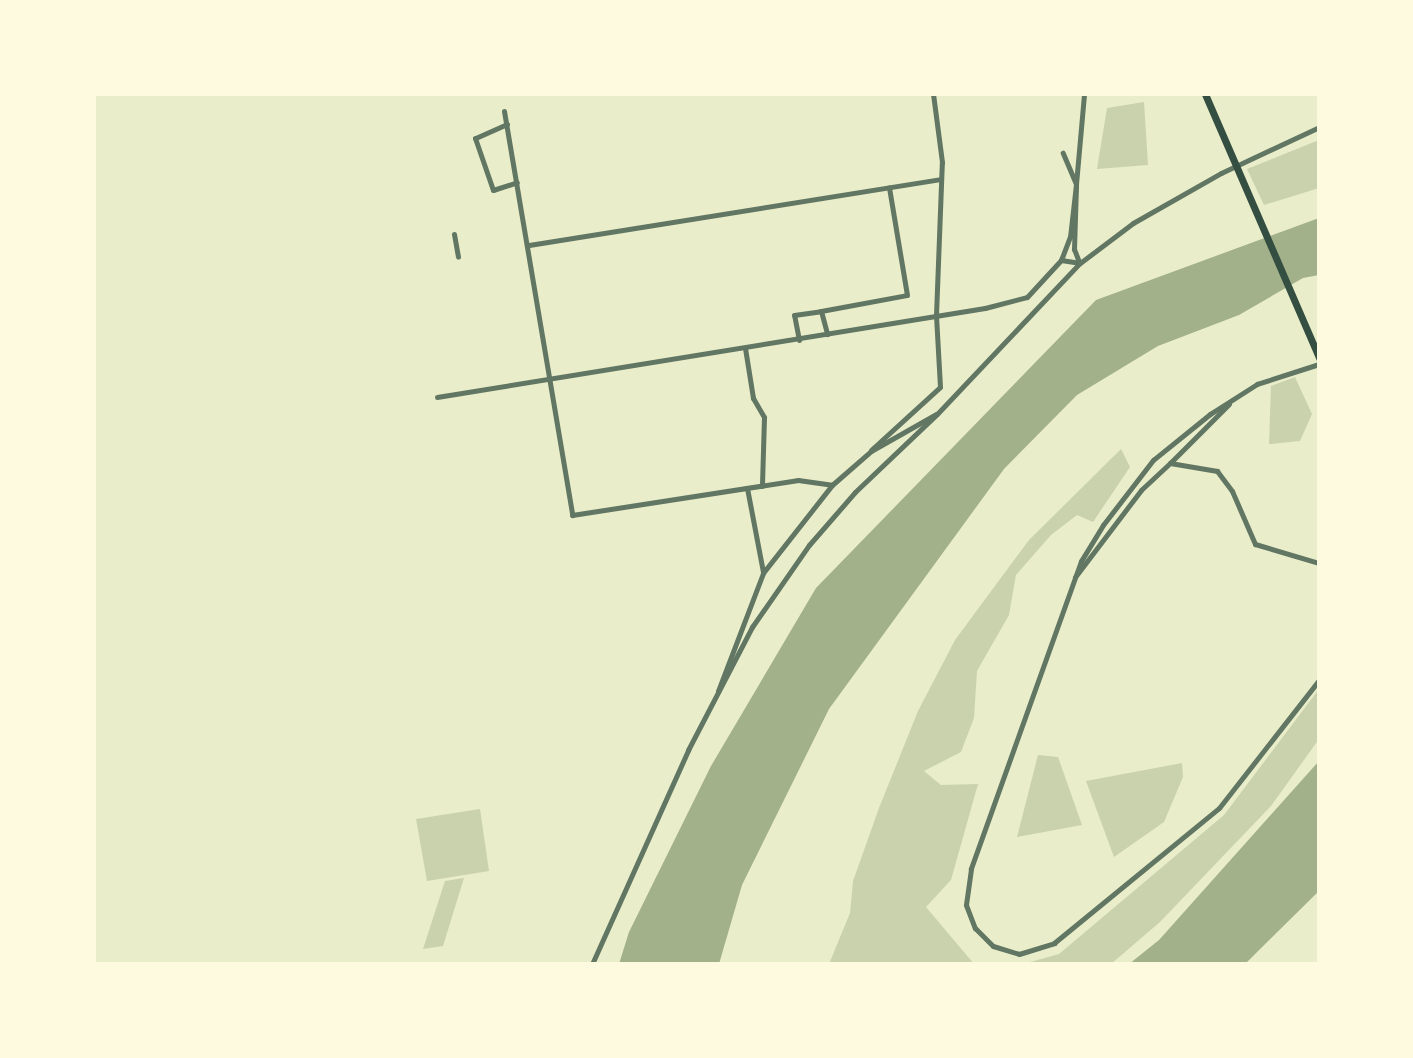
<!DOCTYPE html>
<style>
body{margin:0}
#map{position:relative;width:1413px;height:1058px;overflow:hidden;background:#e9edc9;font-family:"Exo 2",sans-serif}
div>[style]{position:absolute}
.green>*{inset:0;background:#cad2ad}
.water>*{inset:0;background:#a3b18a}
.minor>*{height:5px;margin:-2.5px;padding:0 2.5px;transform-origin:2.5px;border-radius:2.5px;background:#617663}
.secondary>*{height:7px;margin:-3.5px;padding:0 3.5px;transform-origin:3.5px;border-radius:3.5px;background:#344e41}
span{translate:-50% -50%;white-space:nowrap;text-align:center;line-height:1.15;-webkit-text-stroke:8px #fefae0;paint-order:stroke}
.frame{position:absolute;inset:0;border:96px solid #fefae0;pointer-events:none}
</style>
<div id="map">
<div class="green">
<div style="clip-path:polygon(1144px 102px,1148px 165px,1097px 169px,1107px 108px)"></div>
<div style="clip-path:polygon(1319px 140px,1319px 188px,1264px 205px,1247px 169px)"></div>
<div style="clip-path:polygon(1295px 377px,1312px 414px,1300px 441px,1269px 444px,1271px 386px)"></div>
<div style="clip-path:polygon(1121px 449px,1130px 467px,1093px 522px,1077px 515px,1051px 535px,1016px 575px,1009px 615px,977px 671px,974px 718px,961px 752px,924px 771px,941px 785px,978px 784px,951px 880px,926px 907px,974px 964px,829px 964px,850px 913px,853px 881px,879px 808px,918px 711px,955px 640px,1029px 540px)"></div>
<div style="clip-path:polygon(1319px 689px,1319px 739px,1271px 806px,1160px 922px,1111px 964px,1023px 964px,1059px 954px,1224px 815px)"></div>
<div style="clip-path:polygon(1038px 755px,1058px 757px,1082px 825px,1017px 837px)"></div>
<div style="clip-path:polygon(1182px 763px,1183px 777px,1164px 822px,1114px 857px,1086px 781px)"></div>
<div style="clip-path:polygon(480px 809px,489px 871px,427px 881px,416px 819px)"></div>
<div style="clip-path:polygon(464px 878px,443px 946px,423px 949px,445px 881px)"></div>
</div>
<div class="water">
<div style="clip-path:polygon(1319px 218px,1319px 275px,1303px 278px,1239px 315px,1158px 346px,1077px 395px,1004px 469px,829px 709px,742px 885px,719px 964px,619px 964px,629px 932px,711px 766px,816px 588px,1096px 300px)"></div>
<div style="clip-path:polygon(1319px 761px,1319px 891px,1245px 964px,1129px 964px,1159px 940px)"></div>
</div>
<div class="minor">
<div style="left:504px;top:111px;width:410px;rotate:80.4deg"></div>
<div style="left:572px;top:515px;width:229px;rotate:-8.8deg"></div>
<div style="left:798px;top:480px;width:34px;rotate:8deg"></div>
<div style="left:832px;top:485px;width:52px;rotate:-41.1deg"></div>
<div style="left:871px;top:451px;width:75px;rotate:-29.6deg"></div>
<div style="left:507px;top:124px;width:35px;rotate:156deg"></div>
<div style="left:475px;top:138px;width:55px;rotate:70.9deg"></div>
<div style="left:493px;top:190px;width:25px;rotate:-18deg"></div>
<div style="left:454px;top:234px;width:23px;rotate:80deg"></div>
<div style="left:529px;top:245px;width:415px;rotate:-9.1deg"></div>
<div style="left:1061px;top:260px;width:25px;rotate:-69deg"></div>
<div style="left:1070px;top:237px;width:53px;rotate:-83.5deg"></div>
<div style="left:1076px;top:184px;width:34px;rotate:-113deg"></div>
<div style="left:1079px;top:262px;width:14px;rotate:-111deg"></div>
<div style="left:1074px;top:249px;width:65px;rotate:-88.2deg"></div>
<div style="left:1076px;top:184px;width:90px;rotate:-84.9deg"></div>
<div style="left:821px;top:311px;width:87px;rotate:-10.5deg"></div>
<div style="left:907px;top:295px;width:109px;rotate:-99.5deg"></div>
<div style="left:799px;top:340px;width:25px;rotate:-101deg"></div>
<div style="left:794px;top:315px;width:27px;rotate:-8deg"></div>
<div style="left:821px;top:311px;width:24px;rotate:75deg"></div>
<div style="left:745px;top:348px;width:51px;rotate:80.9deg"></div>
<div style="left:753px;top:398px;width:22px;rotate:60deg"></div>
<div style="left:764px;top:417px;width:69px;rotate:91.7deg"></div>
<div style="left:1319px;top:364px;width:65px;rotate:162.1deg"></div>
<div style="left:1257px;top:384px;width:56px;rotate:147.4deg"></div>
<div style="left:1210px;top:414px;width:73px;rotate:141.1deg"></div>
<div style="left:1153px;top:460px;width:82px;rotate:127.6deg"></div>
<div style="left:1103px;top:525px;width:42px;rotate:121.4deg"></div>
<div style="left:1081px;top:561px;width:327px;rotate:109.7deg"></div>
<div style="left:971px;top:869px;width:36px;rotate:98deg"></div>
<div style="left:966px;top:905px;width:25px;rotate:69deg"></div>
<div style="left:975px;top:928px;width:25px;rotate:45deg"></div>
<div style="left:993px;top:946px;width:27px;rotate:17deg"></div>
<div style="left:1019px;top:954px;width:37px;rotate:-17deg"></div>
<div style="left:1054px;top:943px;width:213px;rotate:-39.3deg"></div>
<div style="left:1219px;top:808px;width:162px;rotate:-52deg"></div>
<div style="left:437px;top:397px;width:555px;rotate:-9.22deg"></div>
<div style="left:985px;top:308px;width:43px;rotate:-14.7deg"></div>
<div style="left:1027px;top:297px;width:50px;rotate:-47.4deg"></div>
<div style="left:1061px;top:260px;width:18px;rotate:9deg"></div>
<div style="left:1229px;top:404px;width:83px;rotate:135deg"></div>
<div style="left:1170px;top:463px;width:48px;rotate:9.7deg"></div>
<div style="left:1217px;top:471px;width:25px;rotate:53deg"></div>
<div style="left:1232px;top:491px;width:58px;rotate:66.5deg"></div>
<div style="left:1255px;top:544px;width:67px;rotate:16.5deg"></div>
<div style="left:871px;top:450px;width:93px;rotate:-42.4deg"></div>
<div style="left:940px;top:387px;width:72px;rotate:-93.2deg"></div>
<div style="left:936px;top:315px;width:153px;rotate:-87.8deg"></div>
<div style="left:942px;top:162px;width:69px;rotate:-97.5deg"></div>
<div style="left:747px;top:488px;width:86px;rotate:79.2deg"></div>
<div style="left:1075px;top:577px;width:109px;rotate:-52.8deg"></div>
<div style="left:1141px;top:490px;width:40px;rotate:-43deg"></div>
<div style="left:718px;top:691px;width:126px;rotate:-69.1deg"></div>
<div style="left:763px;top:573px;width:112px;rotate:-51.9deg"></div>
<div style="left:592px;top:964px;width:235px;rotate:-65.8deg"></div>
<div style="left:688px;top:750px;width:139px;rotate:-62.5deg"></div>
<div style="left:752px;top:627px;width:100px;rotate:-55.2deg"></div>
<div style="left:809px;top:545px;width:70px;rotate:-49deg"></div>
<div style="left:855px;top:492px;width:113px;rotate:-43.6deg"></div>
<div style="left:937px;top:414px;width:208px;rotate:-46.6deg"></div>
<div style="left:1080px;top:263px;width:66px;rotate:-37deg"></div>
<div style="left:1133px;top:223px;width:101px;rotate:-29.6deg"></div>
<div style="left:1221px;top:173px;width:108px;rotate:-25.1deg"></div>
</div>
<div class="secondary">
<div style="left:1205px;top:94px;width:288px;rotate:66.6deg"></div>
</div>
<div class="frame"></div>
</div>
